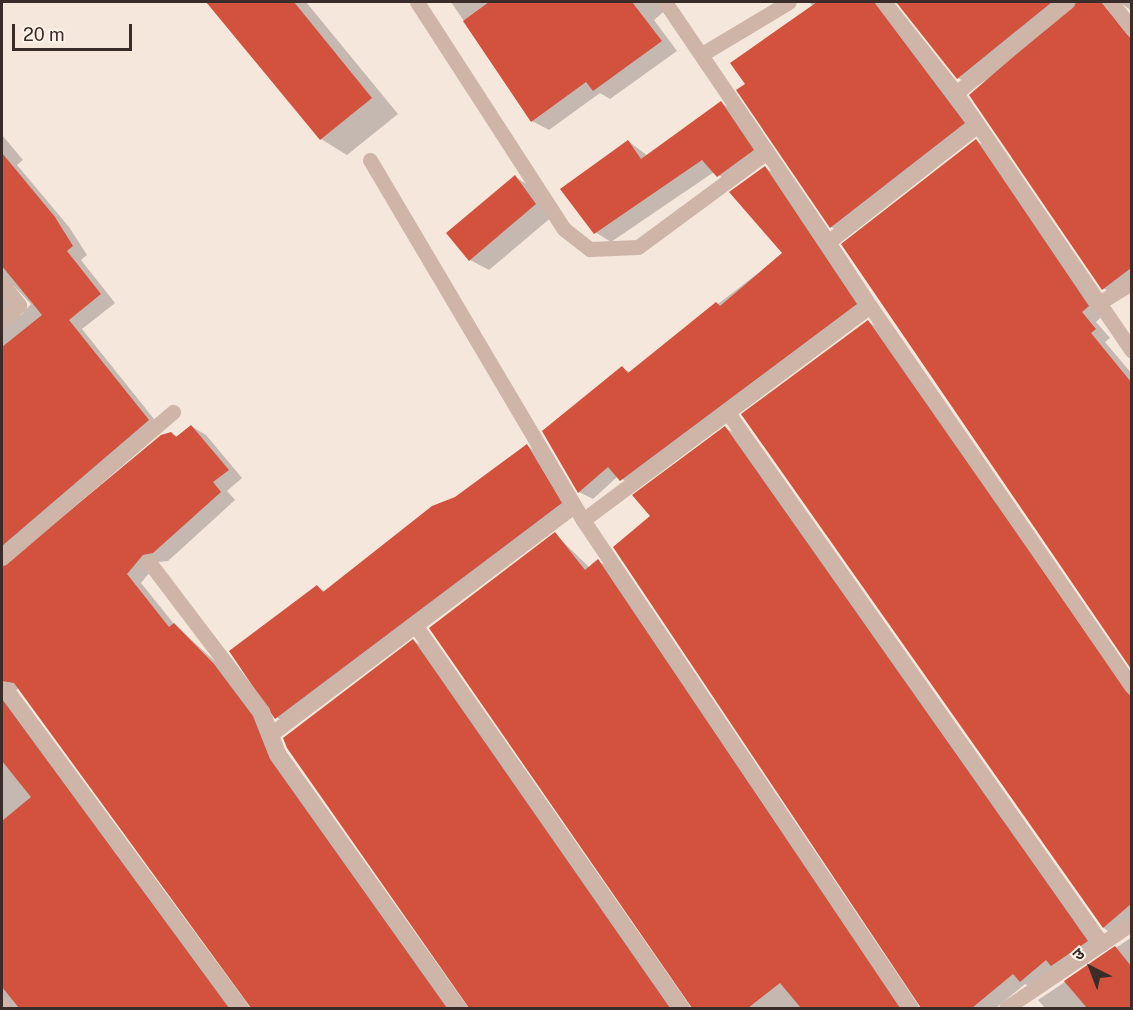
<!DOCTYPE html>
<meta charset="utf-8">
<style>
body{margin:0}
#map{position:relative;width:1133px;height:1010px;overflow:hidden;background:#f5e7dc;font-family:"Public Sans","Noto Sans Devanagari",sans-serif}
div>[style]{position:absolute}
.shadow>*{inset:0;background:#0003}
.building>*{inset:0;background:#d2523d}
.street>*{height:15px;margin:-7.5px;padding:0 7.5px;transform-origin:7.5px;border-radius:7.5px;background:#ceb5a7}
span{translate:-50% -50%;white-space:nowrap;text-align:center;line-height:1.15;-webkit-text-stroke:4.5px #fcf1e9;paint-order:stroke}
.frame{position:absolute;inset:0;border:3px solid #3a2c28;pointer-events:none}
.north{position:absolute;left:1061px;top:938px;width:60px;height:60px;-webkit-text-stroke:4px #fcf1e9;paint-order:stroke;rotate:318deg;font-size:16px;font-weight:700;line-height:24px;text-align:center;color:#3a2c28}
.north::after{content:'';display:block;margin:auto;width:21px;height:27px;background:#3a2c28;clip-path:polygon(50% 0,100% 100%,50% 72%,0 100%)}
.scale{position:absolute;left:12px;top:24px;width:120px;height:27px;box-sizing:border-box;border:3px solid #3a2c28;border-top:0;padding-left:8px;font-size:18px;line-height:21px;white-space:nowrap;color:#3a2c28;-webkit-text-stroke:4px #fcf1e9;paint-order:stroke}
</style>
<div id="map">
<div class="shadow">
<div style="clip-path:polygon(208px 2px,306px 2px,398px 114px,347px 155px,321px 139px)"></div>
<div style="clip-path:polygon(451px 2px,675px 2px,654px 20px,677px 51px,610px 99px,600px 93px,549px 130px,532px 121px)"></div>
<div style="clip-path:polygon(809px 2px,1132px 2px,1132px 11px,1119px 2px,1132px 35px,1132px 287px,1118px 297px,1103px 288px,997px 73px,975px 87px,958px 78px,900px 4px,894px 3px,980px 133px,848px 236px,831px 227px,747px 84px,813px 6px)"></div>
<div style="clip-path:polygon(721px 103px,737px 112px,769px 159px,734px 185px,714px 172px,611px 242px,595px 232px,628px 141px,648px 156px)"></div>
<div style="clip-path:polygon(evenodd,2px 135px,23px 160px,17px 165px,69px 227px,87px 255px,81px 260px,115px 303px,82px 329px,162px 429px,10px 559px,9px 567px,171px 433px,178px 437px,191px 426px,206px 435px,242px 478px,227px 491px,235px 500px,168px 561px,158px 562px,141px 583px,174px 624px,229px 674px,456px 1008px,257px 1008px,19px 688px,11px 694px,236px 1008px,2px 1008px,2px 135px,13px 285px,31px 304px,21px 315px,6px 294px,13px 285px)"></div>
<div style="clip-path:polygon(976px 141px,991px 149px,1103px 315px,1096px 322px,1110px 338px,1105px 342px,1132px 374px,1132px 666px,843px 244px)"></div>
<div style="clip-path:polygon(765px 168px,778px 175px,869px 312px,634px 487px,618px 476px,593px 499px,579px 492px,622px 368px,630px 372px,784px 253px)"></div>
<div style="clip-path:polygon(515px 177px,533px 188px,554px 215px,489px 270px,470px 260px)"></div>
<div style="clip-path:polygon(868px 322px,883px 330px,1132px 692px,1132px 930px,1120px 938px,1105px 929px,743px 415px)"></div>
<div style="clip-path:polygon(725px 428px,740px 436px,1102px 950px,1038px 992px,1025px 984px,996px 1008px,921px 1008px,652px 516px)"></div>
<div style="clip-path:polygon(527px 446px,539px 453px,573px 510px,288px 724px,276px 717px,317px 587px,326px 592px)"></div>
<div style="clip-path:polygon(555px 534px,590px 568px,598px 561px,612px 569px,907px 1008px,692px 1008px)"></div>
<div style="clip-path:polygon(413px 641px,428px 649px,678px 1008px,468px 1008px)"></div>
<div style="clip-path:polygon(1132px 937px,1132px 1008px,1045px 1008px,1038px 1000px)"></div>
</div>
<div class="building">
<div style="clip-path:polygon(206px 2px,294px 2px,372px 98px,320px 140px)"></div>
<div style="clip-path:polygon(489px 2px,632px 2px,662px 41px,593px 91px,586px 82px,531px 122px,463px 21px)"></div>
<div style="clip-path:polygon(817px 2px,874px 2px,965px 123px,830px 228px,736px 90px,745px 84px,730px 63px)"></div>
<div style="clip-path:polygon(896px 2px,1052px 2px,957px 79px)"></div>
<div style="clip-path:polygon(1077px 2px,1101px 2px,1131px 39px,1131px 268px,1102px 290px,969px 95px)"></div>
<div style="clip-path:polygon(721px 101px,754px 150px,717px 177px,702px 160px,594px 234px,560px 189px,628px 140px,641px 159px)"></div>
<div style="clip-path:polygon(976px 139px,1089px 306px,1082px 312px,1096px 329px,1091px 333px,1131px 382px,1131px 669px,841px 244px)"></div>
<div style="clip-path:polygon(2px 153px,55px 217px,73px 246px,67px 251px,101px 294px,69px 320px,149px 420px,2px 546px,2px 347px,42px 315px,2px 266px)"></div>
<div style="clip-path:polygon(765px 166px,857px 304px,620px 481px,608px 467px,578px 493px,542px 431px,622px 366px,628px 373px,716px 302px,720px 306px,782px 253px,729px 192px)"></div>
<div style="clip-path:polygon(515px 175px,536px 204px,469px 261px,446px 233px)"></div>
<div style="clip-path:polygon(868px 320px,1131px 697px,1131px 904px,1103px 928px,741px 414px)"></div>
<div style="clip-path:polygon(191px 425px,229px 470px,213px 482px,221px 492px,153px 553px,143px 555px,127px 574px,169px 627px,174px 623px,214px 664px,253px 716px,270px 759px,447px 1008px,251px 1008px,14px 683px,2px 681px,2px 567px,161px 435px,171px 432px,176px 437px)"></div>
<div style="clip-path:polygon(725px 426px,1088px 941px,1051px 966px,1046px 960px,1020px 982px,1013px 974px,972px 1008px,921px 1008px,613px 547px,650px 516px,632px 495px)"></div>
<div style="clip-path:polygon(527px 444px,562px 503px,275px 719px,229px 651px,317px 585px,323px 592px,432px 506px,455px 497px)"></div>
<div style="clip-path:polygon(555px 532px,585px 570px,598px 559px,900px 1008px,801px 1008px,780px 983px,748px 1008px,692px 1008px,429px 628px)"></div>
<div style="clip-path:polygon(413px 639px,670px 1008px,469px 1008px,287px 748px,283px 738px)"></div>
<div style="clip-path:polygon(2px 699px,229px 1008px,19px 1008px,2px 987px,2px 821px,31px 797px,2px 761px)"></div>
<div style="clip-path:polygon(1115px 946px,1131px 966px,1131px 1008px,1087px 1008px,1064px 981px)"></div>
</div>
<div class="street">
<div style="left:417px;top:2px;width:270px;rotate:57.1deg"></div>
<div style="left:564px;top:229px;width:33px;rotate:38deg"></div>
<div style="left:590px;top:249px;width:48px;rotate:-2.4deg"></div>
<div style="left:638px;top:247px;width:160px;rotate:-36.4deg"></div>
<div style="left:665px;top:2px;width:290px;rotate:55.8deg"></div>
<div style="left:884px;top:2px;width:116px;rotate:51.6deg"></div>
<div style="left:956px;top:93px;width:312px;rotate:55.7deg"></div>
<div style="left:1111px;top:2px;width:34px;rotate:52deg"></div>
<div style="left:702px;top:54px;width:101px;rotate:-30.9deg"></div>
<div style="left:956px;top:93px;width:144px;rotate:-39.3deg"></div>
<div style="left:370px;top:160px;width:418px;rotate:59.4deg"></div>
<div style="left:2px;top:283px;width:28px;rotate:52deg"></div>
<div style="left:19px;top:305px;width:23px;rotate:137deg"></div>
<div style="left:1099px;top:303px;width:39px;rotate:-32deg"></div>
<div style="left:870px;top:306px;width:462px;rotate:55.5deg"></div>
<div style="left:728px;top:413px;width:649px;rotate:54.84deg"></div>
<div style="left:2px;top:558px;width:225px;rotate:-40.5deg"></div>
<div style="left:149px;top:562px;width:187px;rotate:52.8deg"></div>
<div style="left:262px;top:711px;width:45px;rotate:69.1deg"></div>
<div style="left:278px;top:753px;width:313px;rotate:54.6deg"></div>
<div style="left:415px;top:625px;width:467px;rotate:55.1deg"></div>
<div style="left:6px;top:689px;width:396px;rotate:53.6deg"></div>
<div style="left:271px;top:734px;width:379px;rotate:-37deg"></div>
<div style="left:2px;top:1007px;width:1px;rotate:45deg"></div>
<div style="left:911px;top:1008px;width:588px;rotate:-123.91deg"></div>
<div style="left:583px;top:520px;width:358px;rotate:-36.7deg"></div>
<div style="left:870px;top:306px;width:77px;rotate:-123.3deg"></div>
<div style="left:828px;top:242px;width:187px;rotate:-38deg"></div>
<div style="left:1006px;top:1008px;width:152px;rotate:-34deg"></div>
</div>
<div class="frame"></div>
<div class="north">उ</div>
<div class="scale">20 m</div>
</div>
